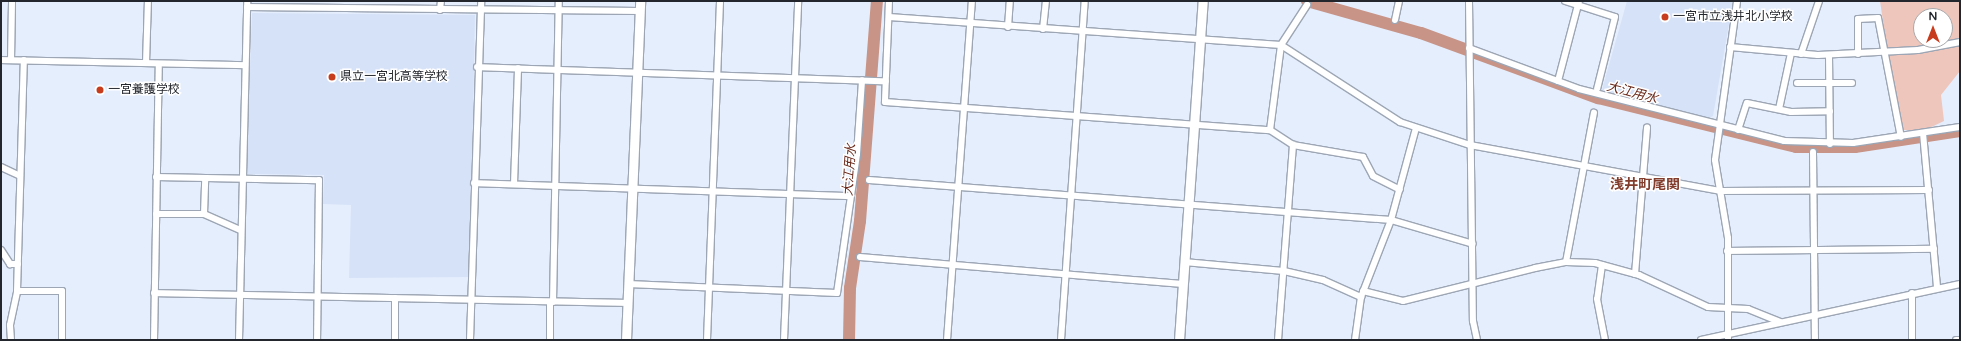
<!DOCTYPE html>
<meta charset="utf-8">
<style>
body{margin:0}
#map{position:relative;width:1961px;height:341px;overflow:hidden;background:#e5eefd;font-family:"Varela Round","Noto Sans JP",sans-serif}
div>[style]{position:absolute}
.built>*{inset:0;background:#d6e2f8}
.green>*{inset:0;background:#efc6bc}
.river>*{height:12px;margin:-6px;padding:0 6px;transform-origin:6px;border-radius:6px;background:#c79487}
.roads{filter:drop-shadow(1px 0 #9da6b4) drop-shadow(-1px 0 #9da6b4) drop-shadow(0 1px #9da6b4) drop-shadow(0 -1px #9da6b4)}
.street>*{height:6px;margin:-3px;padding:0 3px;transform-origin:3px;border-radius:3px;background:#fff}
.secondary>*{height:9px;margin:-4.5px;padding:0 4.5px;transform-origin:4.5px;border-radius:4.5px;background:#fff}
.dots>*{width:11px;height:11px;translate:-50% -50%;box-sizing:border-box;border:2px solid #fff;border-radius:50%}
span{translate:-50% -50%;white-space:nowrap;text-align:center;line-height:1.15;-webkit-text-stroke:3px #fff;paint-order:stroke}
.poi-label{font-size:12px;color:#23262c}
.left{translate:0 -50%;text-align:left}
.water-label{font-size:13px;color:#6a2a1c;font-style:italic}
.quarter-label{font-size:14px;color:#823d2d;font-weight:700}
.frame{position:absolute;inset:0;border:2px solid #23262c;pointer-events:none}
.north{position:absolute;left:1913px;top:8px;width:40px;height:40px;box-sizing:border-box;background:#fff;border:1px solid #a7a8ab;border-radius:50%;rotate:0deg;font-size:11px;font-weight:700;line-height:16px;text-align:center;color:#23262c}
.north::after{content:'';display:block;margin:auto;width:14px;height:18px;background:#c73c1c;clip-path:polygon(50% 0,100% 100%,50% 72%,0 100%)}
</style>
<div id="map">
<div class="built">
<div style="clip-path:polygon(1627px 1px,1733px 1px,1713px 116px,1703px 121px,1602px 90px)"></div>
<div style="clip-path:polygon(252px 13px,475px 15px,470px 277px,349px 278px,351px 205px,323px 204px,324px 175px,246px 174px)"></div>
</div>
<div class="green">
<div style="clip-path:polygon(evenodd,1880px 1px,1960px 1px,1960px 71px,1941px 95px,1944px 121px,1925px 130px,1899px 130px,1880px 1px,1921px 16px,1945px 16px,1945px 40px,1921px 40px,1921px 16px)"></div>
</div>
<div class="river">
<div style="left:1307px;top:1px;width:118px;rotate:15.7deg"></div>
<div style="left:1421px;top:33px;width:189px;rotate:20.2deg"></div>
<div style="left:1598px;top:98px;width:204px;rotate:13.9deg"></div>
<div style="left:1796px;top:147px;width:59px"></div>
<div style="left:1855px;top:147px;width:106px;rotate:-8.7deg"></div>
<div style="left:849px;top:340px;width:52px;rotate:-88.9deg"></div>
<div style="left:850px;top:288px;width:68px;rotate:-81.5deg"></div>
<div style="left:860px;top:221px;width:221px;rotate:-85.6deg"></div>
</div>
<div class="roads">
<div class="street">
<div style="left:889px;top:1px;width:101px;rotate:92.3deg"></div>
<div style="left:885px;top:102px;width:386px;rotate:4.2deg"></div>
<div style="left:1270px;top:130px;width:27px;rotate:33deg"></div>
<div style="left:1293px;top:145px;width:71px;rotate:9.7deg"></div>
<div style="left:1363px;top:157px;width:21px;rotate:62deg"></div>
<div style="left:1373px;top:176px;width:30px;rotate:27deg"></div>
<div style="left:1469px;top:1px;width:320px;rotate:89.3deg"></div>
<div style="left:1473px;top:321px;width:19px;rotate:78deg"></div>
<div style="left:1565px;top:1px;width:52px;rotate:17.7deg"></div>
<div style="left:1615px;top:17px;width:74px;rotate:104deg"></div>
<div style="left:247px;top:7px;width:393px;rotate:0.6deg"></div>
<div style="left:440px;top:10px;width:9px;rotate:-84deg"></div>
<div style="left:889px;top:17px;width:393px;rotate:4.1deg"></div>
<div style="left:1281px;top:45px;width:142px;rotate:32.9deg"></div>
<div style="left:1400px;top:122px;width:74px;rotate:18.2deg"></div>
<div style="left:1470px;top:145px;width:254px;rotate:10.4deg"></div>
<div style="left:1720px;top:191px;width:209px;rotate:-0.3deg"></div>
<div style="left:1395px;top:20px;width:19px;rotate:-78deg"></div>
<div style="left:1008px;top:27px;width:26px;rotate:-86deg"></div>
<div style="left:1043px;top:29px;width:28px;rotate:-84deg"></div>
<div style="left:1730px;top:47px;width:88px;rotate:5.2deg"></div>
<div style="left:1818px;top:55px;width:100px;rotate:-2.9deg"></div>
<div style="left:1918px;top:50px;width:43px;rotate:-10.8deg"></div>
<div style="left:1469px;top:48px;width:117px;rotate:20.4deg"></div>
<div style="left:1579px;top:89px;width:211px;rotate:14.2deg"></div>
<div style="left:1784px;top:141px;width:69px;rotate:1.7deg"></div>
<div style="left:1853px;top:143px;width:108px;rotate:-8.5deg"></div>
<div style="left:1801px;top:54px;width:56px;rotate:-71.2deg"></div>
<div style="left:1858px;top:54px;width:35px;rotate:-90deg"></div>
<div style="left:1858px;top:19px;width:20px;rotate:-3deg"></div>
<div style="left:1878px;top:18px;width:121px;rotate:79.1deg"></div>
<div style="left:1829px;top:55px;width:89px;rotate:89.4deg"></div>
<div style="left:1px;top:60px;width:244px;rotate:1.2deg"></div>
<div style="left:11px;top:60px;width:59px;rotate:-89deg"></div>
<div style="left:146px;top:63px;width:62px;rotate:-88.2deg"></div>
<div style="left:477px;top:67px;width:409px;rotate:2deg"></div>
<div style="left:1558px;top:81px;width:83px;rotate:-75.3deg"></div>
<div style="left:1797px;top:83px;width:55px"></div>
<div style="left:1779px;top:109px;width:57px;rotate:-77.9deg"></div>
<div style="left:1270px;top:130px;width:86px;rotate:-82.6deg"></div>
<div style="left:1281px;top:45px;width:48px;rotate:-57deg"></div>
<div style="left:1738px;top:130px;width:28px;rotate:-72deg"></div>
<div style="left:1747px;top:103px;width:45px;rotate:11.6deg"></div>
<div style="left:1791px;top:112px;width:39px;rotate:-1deg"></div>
<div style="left:1923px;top:133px;width:156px;rotate:84.8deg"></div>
<div style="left:1813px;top:152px;width:188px;rotate:89.4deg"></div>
<div style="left:1px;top:167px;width:21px;rotate:25deg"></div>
<div style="left:156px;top:177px;width:163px;rotate:1.1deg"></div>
<div style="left:319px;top:180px;width:160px;rotate:90.7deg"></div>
<div style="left:869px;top:180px;width:524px;rotate:4.38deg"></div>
<div style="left:1391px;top:220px;width:85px;rotate:16.3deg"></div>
<div style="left:474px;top:183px;width:376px;rotate:2deg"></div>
<div style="left:514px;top:184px;width:116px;rotate:-88deg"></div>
<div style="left:156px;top:214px;width:48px"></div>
<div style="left:204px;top:214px;width:39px;rotate:24deg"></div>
<div style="left:204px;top:214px;width:36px;rotate:-88deg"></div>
<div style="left:1px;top:250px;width:17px;rotate:57deg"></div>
<div style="left:10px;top:264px;width:8px"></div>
<div style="left:1727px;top:251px;width:207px;rotate:-0.6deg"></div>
<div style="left:860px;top:257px;width:324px;rotate:4.8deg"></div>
<div style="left:1184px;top:262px;width:100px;rotate:5.1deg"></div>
<div style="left:1284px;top:271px;width:40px;rotate:13deg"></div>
<div style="left:1323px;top:280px;width:42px;rotate:24.1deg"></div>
<div style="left:1566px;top:262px;width:152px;rotate:-79.4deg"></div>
<div style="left:1602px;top:265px;width:34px;rotate:98deg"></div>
<div style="left:1597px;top:299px;width:42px;rotate:79deg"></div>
<div style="left:1635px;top:274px;width:147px;rotate:-85.3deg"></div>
<div style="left:628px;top:284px;width:209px;rotate:2.5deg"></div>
<div style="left:837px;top:293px;width:140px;rotate:-81.8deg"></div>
<div style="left:857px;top:154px;width:74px;rotate:-86.1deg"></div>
<div style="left:17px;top:291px;width:45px"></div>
<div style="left:62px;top:291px;width:49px;rotate:90deg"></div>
<div style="left:1363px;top:291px;width:41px;rotate:14deg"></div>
<div style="left:1403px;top:301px;width:136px;rotate:-14deg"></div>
<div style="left:1535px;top:268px;width:32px;rotate:-11deg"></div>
<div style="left:1566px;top:262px;width:29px;rotate:2deg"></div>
<div style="left:1595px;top:263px;width:46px;rotate:15.3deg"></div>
<div style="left:1639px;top:275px;width:76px;rotate:24.9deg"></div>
<div style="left:1708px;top:307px;width:40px;rotate:2.9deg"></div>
<div style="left:1748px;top:309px;width:35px;rotate:22deg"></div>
<div style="left:154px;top:293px;width:473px;rotate:1.2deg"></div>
<div style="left:1912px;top:293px;width:47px;rotate:90deg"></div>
<div style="left:395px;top:298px;width:42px;rotate:90deg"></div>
<div style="left:553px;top:302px;width:301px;rotate:-88.9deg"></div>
<div style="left:11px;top:340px;width:15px;rotate:-94deg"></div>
<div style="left:10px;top:325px;width:35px;rotate:-78deg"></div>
<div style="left:17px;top:291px;width:231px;rotate:-88.3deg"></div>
<div style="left:154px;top:340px;width:276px;rotate:-89deg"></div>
<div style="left:239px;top:340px;width:339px;rotate:-88.6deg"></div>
<div style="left:470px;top:340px;width:339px;rotate:-88.1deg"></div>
<div style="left:550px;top:340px;width:38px;rotate:-90deg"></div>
<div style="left:707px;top:340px;width:339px;rotate:-87.8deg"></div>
<div style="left:784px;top:340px;width:339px;rotate:-87.6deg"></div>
<div style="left:947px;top:340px;width:340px;rotate:-85.8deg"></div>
<div style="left:1061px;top:340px;width:340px;rotate:-86deg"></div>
<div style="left:1278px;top:340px;width:196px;rotate:-85.6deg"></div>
<div style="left:1355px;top:340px;width:43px;rotate:-82.1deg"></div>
<div style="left:1361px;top:297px;width:83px;rotate:-68.7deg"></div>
<div style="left:1391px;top:220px;width:95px;rotate:-74.8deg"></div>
<div style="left:1701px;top:340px;width:265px;rotate:-12.2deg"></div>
<div style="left:1728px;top:340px;width:102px;rotate:-90deg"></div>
<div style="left:1728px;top:238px;width:79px;rotate:-99.5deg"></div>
<div style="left:1715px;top:160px;width:161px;rotate:-82.1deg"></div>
<div style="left:1956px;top:340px;width:4px"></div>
</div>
<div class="secondary">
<div style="left:626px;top:340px;width:339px;rotate:-87.6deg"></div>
<div style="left:1179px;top:340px;width:340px;rotate:-86deg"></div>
</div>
</div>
<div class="dots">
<div style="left:1665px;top:17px;background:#c73c1c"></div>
<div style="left:332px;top:77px;background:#c73c1c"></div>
<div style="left:100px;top:90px;background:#c73c1c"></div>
</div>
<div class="poi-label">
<span class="left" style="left:1673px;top:17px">一宮市立浅井北小学校</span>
<span class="left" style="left:340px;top:77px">県立一宮北高等学校</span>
<span class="left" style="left:108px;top:90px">一宮養護学校</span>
</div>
<div class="water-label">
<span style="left:1632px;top:93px;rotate:15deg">大江用水</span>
<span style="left:850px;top:170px;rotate:-86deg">大江用水</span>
</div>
<div class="quarter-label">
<span style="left:1645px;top:185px">浅井町尾関</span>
</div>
<div class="frame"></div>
<div class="north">N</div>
</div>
